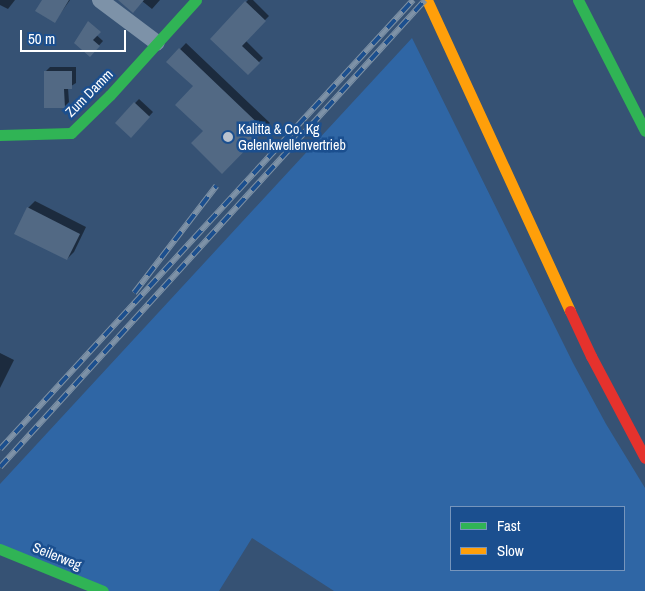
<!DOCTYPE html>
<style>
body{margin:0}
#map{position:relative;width:645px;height:591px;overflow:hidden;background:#365274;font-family:"Archivo Narrow",sans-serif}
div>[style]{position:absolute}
.green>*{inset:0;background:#2f66a5}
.shadow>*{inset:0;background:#0007}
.building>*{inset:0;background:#526984}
.street>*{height:16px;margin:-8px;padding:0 8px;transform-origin:8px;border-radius:8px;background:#7d92a8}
.fast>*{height:11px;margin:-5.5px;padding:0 5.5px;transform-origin:5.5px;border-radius:5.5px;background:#30b455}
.slow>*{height:11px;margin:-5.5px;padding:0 5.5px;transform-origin:5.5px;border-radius:5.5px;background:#ff9f0a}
.jam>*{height:11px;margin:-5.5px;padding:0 5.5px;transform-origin:5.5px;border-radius:5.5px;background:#e5322d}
.rail>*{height:5.5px;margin-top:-2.75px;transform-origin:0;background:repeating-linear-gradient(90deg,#1b4f8f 0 11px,#7e92a7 0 22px);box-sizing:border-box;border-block:1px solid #7e92a7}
.dots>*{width:14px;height:14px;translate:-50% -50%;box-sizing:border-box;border:2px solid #1b4f8f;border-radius:50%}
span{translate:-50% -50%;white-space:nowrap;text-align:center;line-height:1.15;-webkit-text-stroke:5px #1b4f8f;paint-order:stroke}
.street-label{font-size:14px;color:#fff}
.poi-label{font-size:14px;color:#fff}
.left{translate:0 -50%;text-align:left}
.legend{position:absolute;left:450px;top:506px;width:175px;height:65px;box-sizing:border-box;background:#1b4f8f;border:1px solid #7695bc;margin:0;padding:6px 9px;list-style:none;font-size:15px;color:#fff}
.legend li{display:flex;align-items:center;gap:10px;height:25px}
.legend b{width:25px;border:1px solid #7695bc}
.scale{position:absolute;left:20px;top:30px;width:106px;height:22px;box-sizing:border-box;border:2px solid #fff;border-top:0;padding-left:6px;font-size:15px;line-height:18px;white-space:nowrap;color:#fff;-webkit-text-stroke:4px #1b4f8f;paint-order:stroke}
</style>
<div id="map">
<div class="green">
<div style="clip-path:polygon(evenodd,412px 38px,573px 363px,606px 424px,645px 488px,645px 591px,334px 591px,252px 538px,219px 591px,103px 591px,0 548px,0 484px,412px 38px,451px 507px,624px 507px,624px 570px,451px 570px,451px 507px)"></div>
</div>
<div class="shadow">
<div style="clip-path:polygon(0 0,15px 0,8px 9px,0 5px)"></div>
<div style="clip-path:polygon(43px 0,70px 0,55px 21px)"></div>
<div style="clip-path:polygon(120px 0,160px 0,152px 9px,142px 1px)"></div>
<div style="clip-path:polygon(248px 0,253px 0,269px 16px,245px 40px,263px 58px,248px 73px,212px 39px)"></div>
<div style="clip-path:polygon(92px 31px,103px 41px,94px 51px)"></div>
<div style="clip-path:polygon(186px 43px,270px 123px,222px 172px,205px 130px,194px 86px,168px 62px)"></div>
<div style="clip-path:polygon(50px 67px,76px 67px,76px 83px,68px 88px,69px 102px,64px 107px,46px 71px)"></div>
<div style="clip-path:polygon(139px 99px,153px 112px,131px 136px,116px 123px)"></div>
<div style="clip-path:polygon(35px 201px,86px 227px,74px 252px,67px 259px,28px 208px)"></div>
<div style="clip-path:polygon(0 353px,14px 360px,0 388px)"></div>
</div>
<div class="building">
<div style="clip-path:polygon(42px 0,69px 0,55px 23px,35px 11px)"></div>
<div style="clip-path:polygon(118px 0,144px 0,133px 13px)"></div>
<div style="clip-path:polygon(245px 1px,266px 21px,242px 46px,260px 63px,248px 75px,210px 39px)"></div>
<div style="clip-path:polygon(88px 21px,101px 32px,93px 40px,100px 46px,90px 57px,74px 43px)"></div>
<div style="clip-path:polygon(179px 48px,265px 130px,222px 174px,191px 143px,203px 131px,175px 105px,193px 86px,166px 62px)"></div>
<div style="clip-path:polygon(44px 71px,72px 71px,72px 89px,64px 89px,65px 108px,44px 108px)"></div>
<div style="clip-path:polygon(134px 102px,150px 117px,131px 138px,115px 123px)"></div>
<div style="clip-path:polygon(27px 207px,80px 234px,67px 260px,14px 234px)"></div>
</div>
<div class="street">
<div style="left:100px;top:0;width:71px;rotate:37deg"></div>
</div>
<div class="fast">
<div style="left:578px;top:0;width:147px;rotate:62.9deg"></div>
<div style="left:0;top:135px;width:71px;rotate:-1.6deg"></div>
<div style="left:71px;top:133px;width:54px;rotate:-44.3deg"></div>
<div style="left:110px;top:95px;width:128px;rotate:-47.8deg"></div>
<div style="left:0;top:549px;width:111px;rotate:22.2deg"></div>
</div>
<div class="slow">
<div style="left:427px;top:0;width:342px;rotate:65.3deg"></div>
</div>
<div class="jam">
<div style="left:570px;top:311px;width:50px;rotate:65deg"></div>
<div style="left:591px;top:356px;width:115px;rotate:62.1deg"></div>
</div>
<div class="rail">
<div style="left:134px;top:293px;width:135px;rotate:-52.5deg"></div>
<div style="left:0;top:449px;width:610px;rotate:-47.39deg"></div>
<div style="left:0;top:467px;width:631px;rotate:-47.7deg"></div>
</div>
<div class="dots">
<div style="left:228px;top:137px;background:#b9c2ce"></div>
</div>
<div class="street-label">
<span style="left:89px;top:93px;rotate:-45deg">Zum Damm</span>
<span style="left:57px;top:556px;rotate:22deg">Seilerweg</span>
</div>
<div class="poi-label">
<span class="left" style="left:238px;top:137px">Kalitta &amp; Co. Kg<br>Gelenkwellenvertrieb</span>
</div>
<ul class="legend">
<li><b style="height:6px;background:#30b455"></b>Fast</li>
<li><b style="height:6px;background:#ff9f0a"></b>Slow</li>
</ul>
<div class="scale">50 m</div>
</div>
